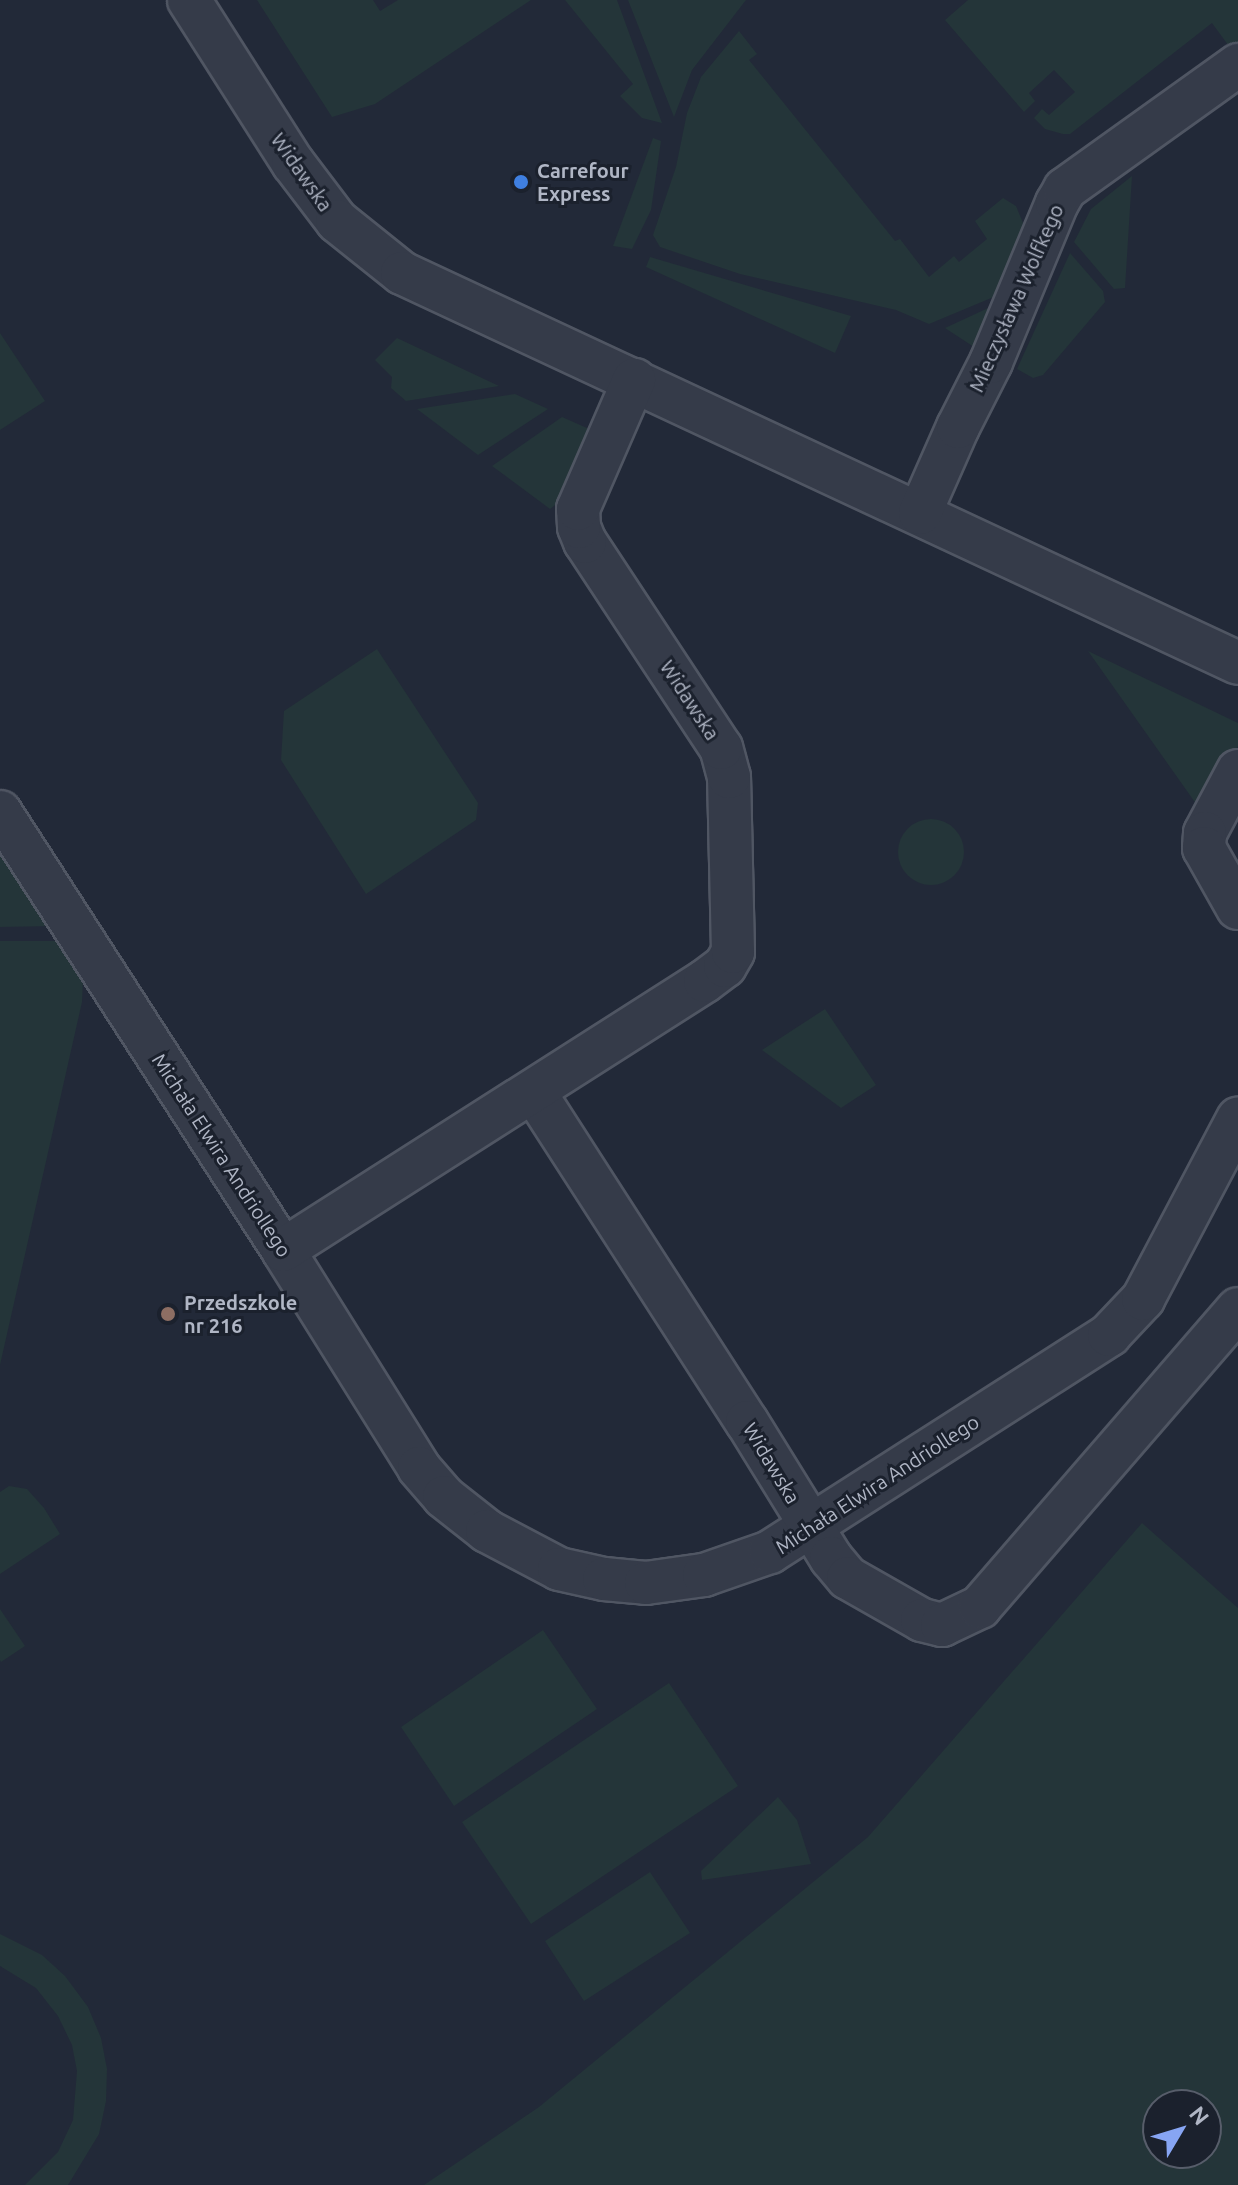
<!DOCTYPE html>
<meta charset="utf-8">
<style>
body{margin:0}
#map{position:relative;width:1238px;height:2185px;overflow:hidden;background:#222938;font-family:Ubuntu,sans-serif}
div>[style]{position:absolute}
.green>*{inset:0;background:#243539}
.round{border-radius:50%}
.roads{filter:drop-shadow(2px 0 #505663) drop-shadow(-2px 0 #505663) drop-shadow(0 2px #505663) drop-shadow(0 -2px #505663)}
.minor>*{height:42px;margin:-21px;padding:0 21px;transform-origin:21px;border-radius:21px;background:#353b49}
.dots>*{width:22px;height:22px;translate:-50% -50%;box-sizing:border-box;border:4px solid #1b212d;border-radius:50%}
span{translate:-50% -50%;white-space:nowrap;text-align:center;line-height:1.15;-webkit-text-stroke:6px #1b212d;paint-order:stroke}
.poi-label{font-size:20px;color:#b0b6c5;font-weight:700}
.left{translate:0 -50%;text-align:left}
.street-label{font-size:20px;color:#b0b6c5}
.north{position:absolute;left:1142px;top:2089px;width:80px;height:80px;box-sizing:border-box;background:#1b212d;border:2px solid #575d6a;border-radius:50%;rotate:52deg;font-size:22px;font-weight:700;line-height:32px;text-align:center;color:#b0b6c5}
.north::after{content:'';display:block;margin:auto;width:28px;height:36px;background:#87a5f3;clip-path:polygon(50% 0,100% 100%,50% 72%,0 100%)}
</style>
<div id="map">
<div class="green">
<div style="clip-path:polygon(257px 0,373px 0,380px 11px,398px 0,531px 0,375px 104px,332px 117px)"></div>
<div style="clip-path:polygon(565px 0,617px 0,662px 123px,642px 118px,620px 96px,633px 84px)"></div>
<div style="clip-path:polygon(628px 0,746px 0,692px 70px,674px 117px)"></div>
<div style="clip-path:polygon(968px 0,1238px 0,1238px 44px,1231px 49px,1212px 23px,1070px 134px,1063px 134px,1045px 129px,1034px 118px,1042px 109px,1049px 115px,1075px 92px,1054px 70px,1029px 93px,1035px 101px,1024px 112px,945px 20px)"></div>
<div style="clip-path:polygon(739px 31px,757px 54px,749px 60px,895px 241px,900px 239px,929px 277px,954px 256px,959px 262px,987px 239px,975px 221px,1003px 198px,1016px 206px,1023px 223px,1020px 246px,996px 296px,929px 324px,896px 310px,740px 274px,660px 247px,653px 235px,676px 167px,687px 113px,701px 77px)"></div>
<div style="clip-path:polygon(653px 138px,661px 141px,651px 210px,632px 249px,613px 246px)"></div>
<div style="clip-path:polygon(1132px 176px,1125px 288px,1114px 289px,1074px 242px,1091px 209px)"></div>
<div style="clip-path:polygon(1070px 253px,1103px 291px,1105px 302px,1043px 375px,1033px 378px,1017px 369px)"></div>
<div style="clip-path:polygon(650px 257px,851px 316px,835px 353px,646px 267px)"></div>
<div style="clip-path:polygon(999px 303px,980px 351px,945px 328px)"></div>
<div style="clip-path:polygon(0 333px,45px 401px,0 430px)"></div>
<div style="clip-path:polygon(397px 338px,499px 386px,406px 401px,391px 388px,392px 377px,375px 360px)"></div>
<div style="clip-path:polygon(515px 394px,548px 409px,478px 455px,417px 409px)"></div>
<div style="clip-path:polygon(562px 417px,605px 436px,573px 491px,550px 509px,492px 466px)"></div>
<div style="clip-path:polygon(377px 649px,478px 803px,476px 820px,366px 894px,281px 760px,284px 711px)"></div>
<div style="clip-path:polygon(1088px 651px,1238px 723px,1238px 746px,1208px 811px,1199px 808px)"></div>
<div class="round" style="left:898px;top:819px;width:66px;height:66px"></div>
<div style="clip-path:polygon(0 830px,54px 926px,0 927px)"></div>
<div style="clip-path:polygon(0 941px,70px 941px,81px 954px,83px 979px,82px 1002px,0 1365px)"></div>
<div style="clip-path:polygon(825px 1009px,876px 1085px,841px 1108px,762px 1050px)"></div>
<div style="clip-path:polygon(9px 1486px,27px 1489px,44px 1508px,60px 1534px,0 1574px,0 1492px)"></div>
<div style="clip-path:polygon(evenodd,1142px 1523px,1238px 1608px,1238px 2185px,424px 2185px,539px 2107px,868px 1837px,1142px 1523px,1206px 2105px,1206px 2153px,1158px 2153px,1158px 2105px,1206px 2105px)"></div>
<div style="clip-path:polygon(0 1609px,25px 1646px,1px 1662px,0 1660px)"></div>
<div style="clip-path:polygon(543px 1630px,597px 1709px,454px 1806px,401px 1727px)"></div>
<div style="clip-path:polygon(669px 1683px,738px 1786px,531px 1924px,462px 1822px)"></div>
<div style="clip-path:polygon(778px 1797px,797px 1820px,811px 1864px,702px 1880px,701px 1871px)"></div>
<div style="clip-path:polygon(650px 1872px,690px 1933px,584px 2001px,545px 1941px)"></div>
<div style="clip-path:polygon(0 1934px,42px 1955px,65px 1976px,88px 2007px,101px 2038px,107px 2069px,106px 2101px,99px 2134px,68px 2185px,25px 2185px,58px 2152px,73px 2120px,77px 2071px,72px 2045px,58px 2016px,36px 1988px,0 1966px)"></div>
</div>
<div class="roads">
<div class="minor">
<div style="left:189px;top:0;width:193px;rotate:57.5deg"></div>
<div style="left:293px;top:163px;width:73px;rotate:52.8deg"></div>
<div style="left:337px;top:221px;width:83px;rotate:38.7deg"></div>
<div style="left:402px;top:273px;width:922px;rotate:25.01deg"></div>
<div style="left:920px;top:513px;width:94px;rotate:-66.2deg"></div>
<div style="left:958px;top:427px;width:73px;rotate:-63.1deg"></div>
<div style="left:991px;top:362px;width:172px;rotate:-67.5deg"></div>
<div style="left:1057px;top:203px;width:16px;rotate:-60deg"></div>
<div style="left:1065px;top:189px;width:213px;rotate:-35.6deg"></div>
<div style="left:1238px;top:771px;width:70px;rotate:118deg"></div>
<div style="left:1205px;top:833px;width:15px;rotate:94deg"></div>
<div style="left:1204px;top:848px;width:69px;rotate:60.5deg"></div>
<div style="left:0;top:812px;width:521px;rotate:57.13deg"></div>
<div style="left:283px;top:1250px;width:257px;rotate:58deg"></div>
<div style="left:419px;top:1468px;width:38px;rotate:49deg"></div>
<div style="left:444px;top:1497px;width:55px;rotate:38.3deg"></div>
<div style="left:487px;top:1531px;width:81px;rotate:27.8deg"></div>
<div style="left:559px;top:1569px;width:46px;rotate:12.5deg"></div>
<div style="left:604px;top:1579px;width:42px;rotate:5.4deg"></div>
<div style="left:646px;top:1583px;width:59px;rotate:-7.9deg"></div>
<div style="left:704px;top:1575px;width:70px;rotate:-19.2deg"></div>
<div style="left:770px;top:1552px;width:403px;rotate:-32.6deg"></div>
<div style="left:1109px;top:1335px;width:50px;rotate:-46.6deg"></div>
<div style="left:1143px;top:1299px;width:204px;rotate:-62.2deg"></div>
<div style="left:534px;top:1092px;width:393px;rotate:57.2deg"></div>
<div style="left:747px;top:1422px;width:160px;rotate:58.3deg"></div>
<div style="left:831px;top:1558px;width:26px;rotate:50deg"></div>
<div style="left:848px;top:1578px;width:85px;rotate:29.6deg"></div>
<div style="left:922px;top:1620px;width:21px;rotate:14deg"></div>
<div style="left:942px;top:1625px;width:42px;rotate:-25.3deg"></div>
<div style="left:980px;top:1607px;width:394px;rotate:-49.1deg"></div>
<div style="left:283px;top:1250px;width:500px;rotate:-32.52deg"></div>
<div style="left:705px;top:981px;width:25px;rotate:-37deg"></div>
<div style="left:725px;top:966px;width:16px;rotate:-60deg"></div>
<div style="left:733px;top:952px;width:175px;rotate:-91.3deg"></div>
<div style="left:729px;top:777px;width:30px;rotate:-105deg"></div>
<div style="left:721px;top:748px;width:247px;rotate:-123.4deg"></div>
<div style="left:585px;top:542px;width:16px;rotate:-112deg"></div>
<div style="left:579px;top:527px;width:18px;rotate:-93deg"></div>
<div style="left:578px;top:509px;width:141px;rotate:-66.5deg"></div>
</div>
</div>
<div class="dots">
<div style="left:521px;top:182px;background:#3f7fe0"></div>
<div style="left:168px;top:1314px;background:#8d6e63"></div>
</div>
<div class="poi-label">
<span class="left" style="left:537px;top:182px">Carrefour<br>Express</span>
<span class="left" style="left:184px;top:1314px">Przedszkole<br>nr 216</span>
</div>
<div class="street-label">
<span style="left:302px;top:172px;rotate:55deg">Widawska</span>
<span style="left:1016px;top:298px;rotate:-66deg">Mieczysława Wolfkego</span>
<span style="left:690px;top:700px;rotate:57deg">Widawska</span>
<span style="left:222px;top:1155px;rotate:57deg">Michała Elwira Andriollego</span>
<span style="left:772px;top:1463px;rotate:59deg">Widawska</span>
<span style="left:877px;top:1484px;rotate:-33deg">Michała Elwira Andriollego</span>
</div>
<div class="north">N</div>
</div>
